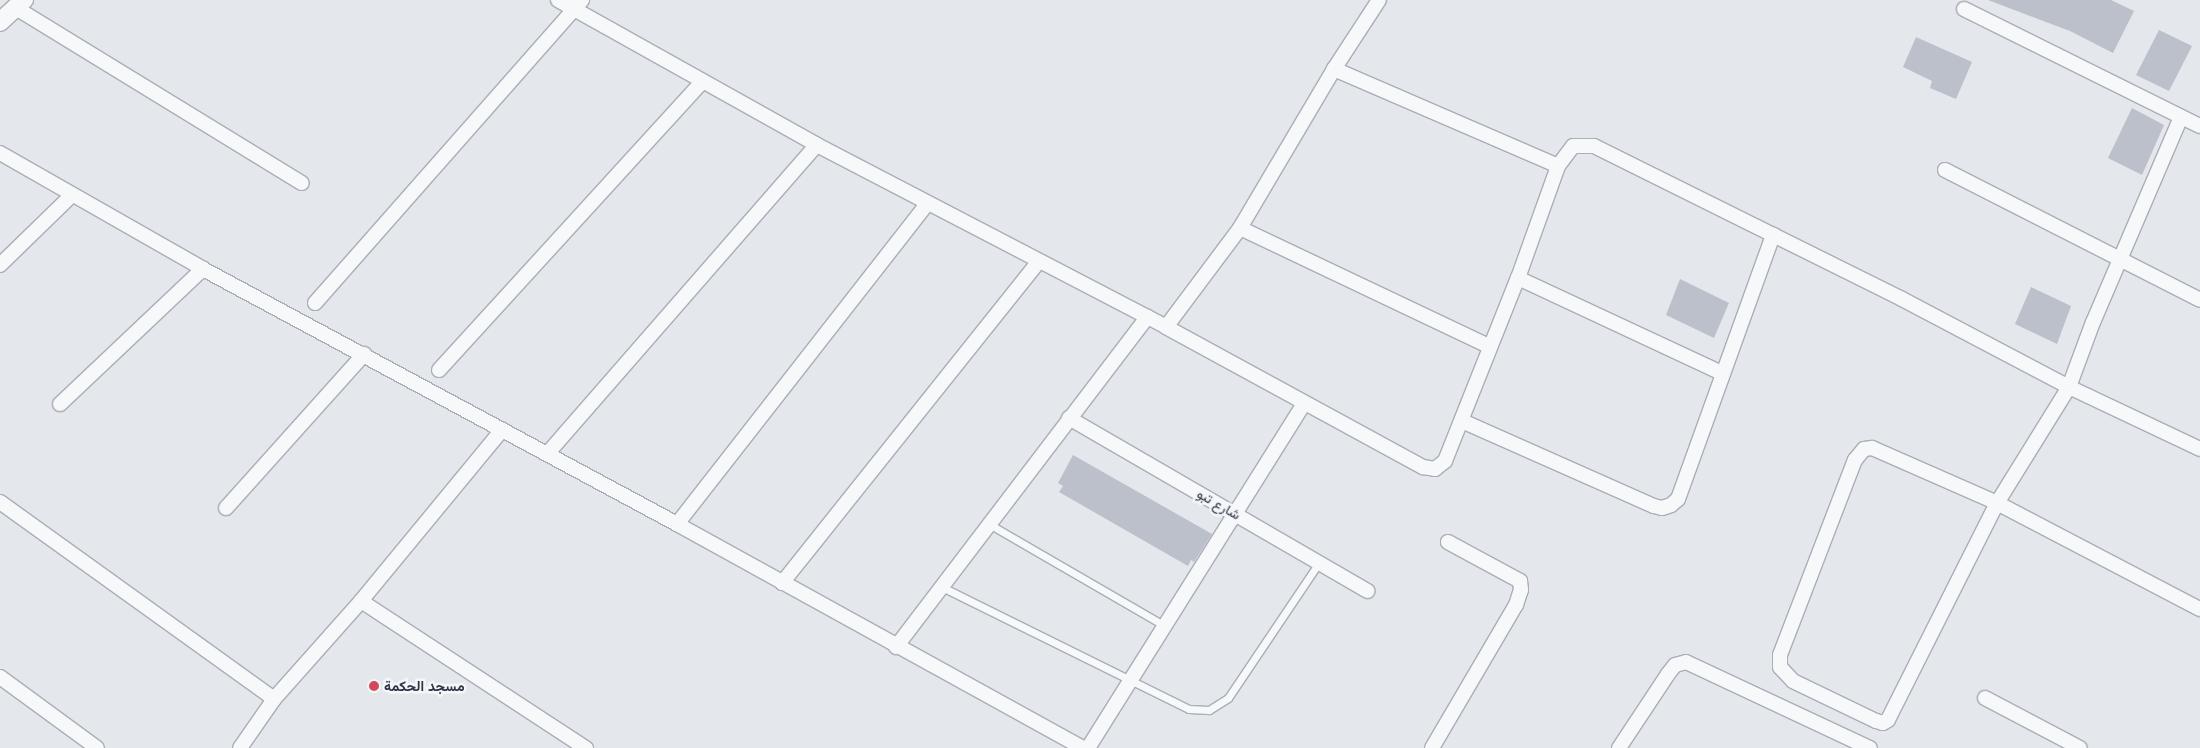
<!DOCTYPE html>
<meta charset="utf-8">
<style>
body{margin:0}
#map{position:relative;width:2200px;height:748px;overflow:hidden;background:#e4e7ec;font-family:Montserrat,Vazirmatn,sans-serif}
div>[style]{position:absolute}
.building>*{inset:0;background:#bbc0ca}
.roads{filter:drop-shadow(1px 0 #a9aeb7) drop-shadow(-1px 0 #a9aeb7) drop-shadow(0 1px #a9aeb7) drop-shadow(0 -1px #a9aeb7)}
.service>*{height:7px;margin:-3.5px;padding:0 3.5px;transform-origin:3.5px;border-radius:3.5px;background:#f7f8fa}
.minor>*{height:14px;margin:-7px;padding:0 7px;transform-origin:7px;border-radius:7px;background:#f7f8fa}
.tertiary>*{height:18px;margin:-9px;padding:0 9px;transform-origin:9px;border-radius:9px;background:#f7f8fa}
.dots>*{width:14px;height:14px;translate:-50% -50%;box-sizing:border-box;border:2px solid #f4f6f9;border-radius:50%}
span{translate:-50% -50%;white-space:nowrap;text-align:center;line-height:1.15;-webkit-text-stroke:5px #f4f6f9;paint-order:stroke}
.street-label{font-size:14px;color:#2b3445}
.poi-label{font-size:14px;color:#2b3445;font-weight:700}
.left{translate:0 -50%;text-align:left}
</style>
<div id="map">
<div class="building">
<div style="clip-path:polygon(1988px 0,2111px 0,2134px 11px,2113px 53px,2070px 31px)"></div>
<div style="clip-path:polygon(2159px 30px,2192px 46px,2169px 91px,2136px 75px)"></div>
<div style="clip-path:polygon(1916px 37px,1972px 62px,1956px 99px,1930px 88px,1932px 81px,1903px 67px)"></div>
<div style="clip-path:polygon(2132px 108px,2164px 125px,2142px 175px,2108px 158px)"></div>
<div style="clip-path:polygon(1680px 279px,1729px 303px,1714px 338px,1666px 315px)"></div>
<div style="clip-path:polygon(2031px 287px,2071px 306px,2057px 344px,2015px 324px)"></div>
<div style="clip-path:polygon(1073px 455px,1212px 534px,1194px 562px,1191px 560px,1188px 566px,1059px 492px,1063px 486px,1058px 483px)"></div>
</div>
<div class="roads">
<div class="service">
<div style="left:989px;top:524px;width:201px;rotate:30.1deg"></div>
<div style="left:942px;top:587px;width:275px;rotate:26.3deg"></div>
<div style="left:1189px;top:709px;width:20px;rotate:3deg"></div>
<div style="left:1209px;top:710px;width:22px;rotate:-32deg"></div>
<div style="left:1228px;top:698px;width:161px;rotate:-56.1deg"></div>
</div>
<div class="minor">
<div style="left:558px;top:0;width:297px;rotate:29.2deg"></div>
<div style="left:817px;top:145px;width:394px;rotate:27.5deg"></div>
<div style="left:1166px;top:327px;width:293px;rotate:28.6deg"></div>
<div style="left:1423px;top:467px;width:12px;rotate:9deg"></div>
<div style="left:1435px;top:469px;width:13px;rotate:-39deg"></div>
<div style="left:1445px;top:461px;width:197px;rotate:-68.3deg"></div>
<div style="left:1518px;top:278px;width:119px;rotate:-70.3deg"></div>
<div style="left:1558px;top:166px;width:25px;rotate:-53deg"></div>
<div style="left:1573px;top:146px;width:21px"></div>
<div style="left:1594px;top:146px;width:344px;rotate:26.4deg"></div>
<div style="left:1902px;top:299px;width:189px;rotate:27.8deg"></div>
<div style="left:2069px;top:387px;width:145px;rotate:25.3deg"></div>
<div style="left:16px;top:8px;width:335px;rotate:31.5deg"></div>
<div style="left:1964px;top:9px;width:263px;rotate:26.4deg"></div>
<div style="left:1334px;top:69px;width:244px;rotate:23.4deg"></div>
<div style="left:2181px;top:117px;width:223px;rotate:113.2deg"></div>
<div style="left:2093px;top:322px;width:69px;rotate:110.3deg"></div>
<div style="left:2069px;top:387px;width:137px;rotate:121.8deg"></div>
<div style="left:1997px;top:503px;width:243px;rotate:116.7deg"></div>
<div style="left:1888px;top:720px;width:6px;rotate:149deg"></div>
<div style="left:1883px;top:723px;width:7px;rotate:-164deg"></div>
<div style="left:1876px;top:721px;width:92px;rotate:-154.3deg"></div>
<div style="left:1793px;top:681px;width:19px;rotate:-133deg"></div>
<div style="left:1780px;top:667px;width:12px;rotate:-90deg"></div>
<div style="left:1780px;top:655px;width:209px;rotate:-69deg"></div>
<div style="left:1855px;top:460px;width:14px;rotate:-51deg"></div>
<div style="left:1864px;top:449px;width:8px;rotate:-7deg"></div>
<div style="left:1872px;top:448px;width:137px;rotate:23.7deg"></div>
<div style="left:1997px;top:503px;width:229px;rotate:27.6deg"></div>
<div style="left:0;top:153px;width:234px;rotate:29.7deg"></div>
<div style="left:203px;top:269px;width:538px;rotate:28.28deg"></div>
<div style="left:677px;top:524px;width:463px;rotate:28.9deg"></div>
<div style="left:1945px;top:170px;width:286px;rotate:27deg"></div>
<div style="left:1240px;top:228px;width:276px;rotate:25.4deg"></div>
<div style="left:0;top:265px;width:100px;rotate:-44.2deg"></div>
<div style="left:1518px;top:278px;width:225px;rotate:25deg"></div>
<div style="left:315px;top:303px;width:404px;rotate:-48.6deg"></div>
<div style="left:1166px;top:327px;width:124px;rotate:-53.2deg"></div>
<div style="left:1240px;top:228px;width:185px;rotate:-59.4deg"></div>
<div style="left:1334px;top:69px;width:82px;rotate:-56.9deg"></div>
<div style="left:439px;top:370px;width:391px;rotate:-47.6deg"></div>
<div style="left:60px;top:404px;width:197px;rotate:-43.4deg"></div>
<div style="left:1069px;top:418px;width:345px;rotate:30.1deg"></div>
<div style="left:1462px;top:421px;width:210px;rotate:23.9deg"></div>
<div style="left:1654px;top:506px;width:8px;rotate:14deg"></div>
<div style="left:1662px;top:508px;width:9px;rotate:-18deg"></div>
<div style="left:1671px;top:505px;width:9px;rotate:-41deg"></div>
<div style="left:1678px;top:499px;width:281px;rotate:-70.2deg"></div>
<div style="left:547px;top:454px;width:410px;rotate:-48.9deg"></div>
<div style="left:0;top:502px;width:337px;rotate:35.7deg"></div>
<div style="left:226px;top:508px;width:207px;rotate:-48.1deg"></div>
<div style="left:677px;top:524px;width:407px;rotate:-52deg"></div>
<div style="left:782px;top:583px;width:412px;rotate:-51.4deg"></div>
<div style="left:361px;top:601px;width:269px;rotate:33.2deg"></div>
<div style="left:896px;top:647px;width:415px;rotate:-52.7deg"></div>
<div style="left:0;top:677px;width:120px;rotate:36.2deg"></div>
<div style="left:1985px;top:698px;width:107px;rotate:27.8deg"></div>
<div style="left:240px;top:748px;width:60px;rotate:-55.2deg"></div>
<div style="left:274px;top:699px;width:131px;rotate:-48.4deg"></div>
<div style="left:361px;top:601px;width:222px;rotate:-50.5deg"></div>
<div style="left:1088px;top:748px;width:407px;rotate:-57.9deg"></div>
<div style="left:1432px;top:748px;width:166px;rotate:-59.6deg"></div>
<div style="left:1516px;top:605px;width:16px;rotate:-72deg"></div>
<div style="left:1521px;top:590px;width:9px;rotate:-96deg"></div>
<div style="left:1520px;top:581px;width:82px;rotate:-151.6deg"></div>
<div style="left:1619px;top:748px;width:89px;rotate:-56.5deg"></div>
<div style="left:1668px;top:674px;width:11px;rotate:-52deg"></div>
<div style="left:1675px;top:665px;width:11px;rotate:-15deg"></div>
<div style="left:1686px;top:662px;width:203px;rotate:25.1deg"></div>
</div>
<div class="tertiary">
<div style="left:0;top:22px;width:33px;rotate:-43deg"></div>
</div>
</div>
<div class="dots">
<div style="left:374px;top:686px;background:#d1495b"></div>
</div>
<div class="street-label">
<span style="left:1219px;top:504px;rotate:30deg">شارع تبو</span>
</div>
<div class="poi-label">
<span class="left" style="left:384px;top:686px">مسجد الحكمة</span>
</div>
</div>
